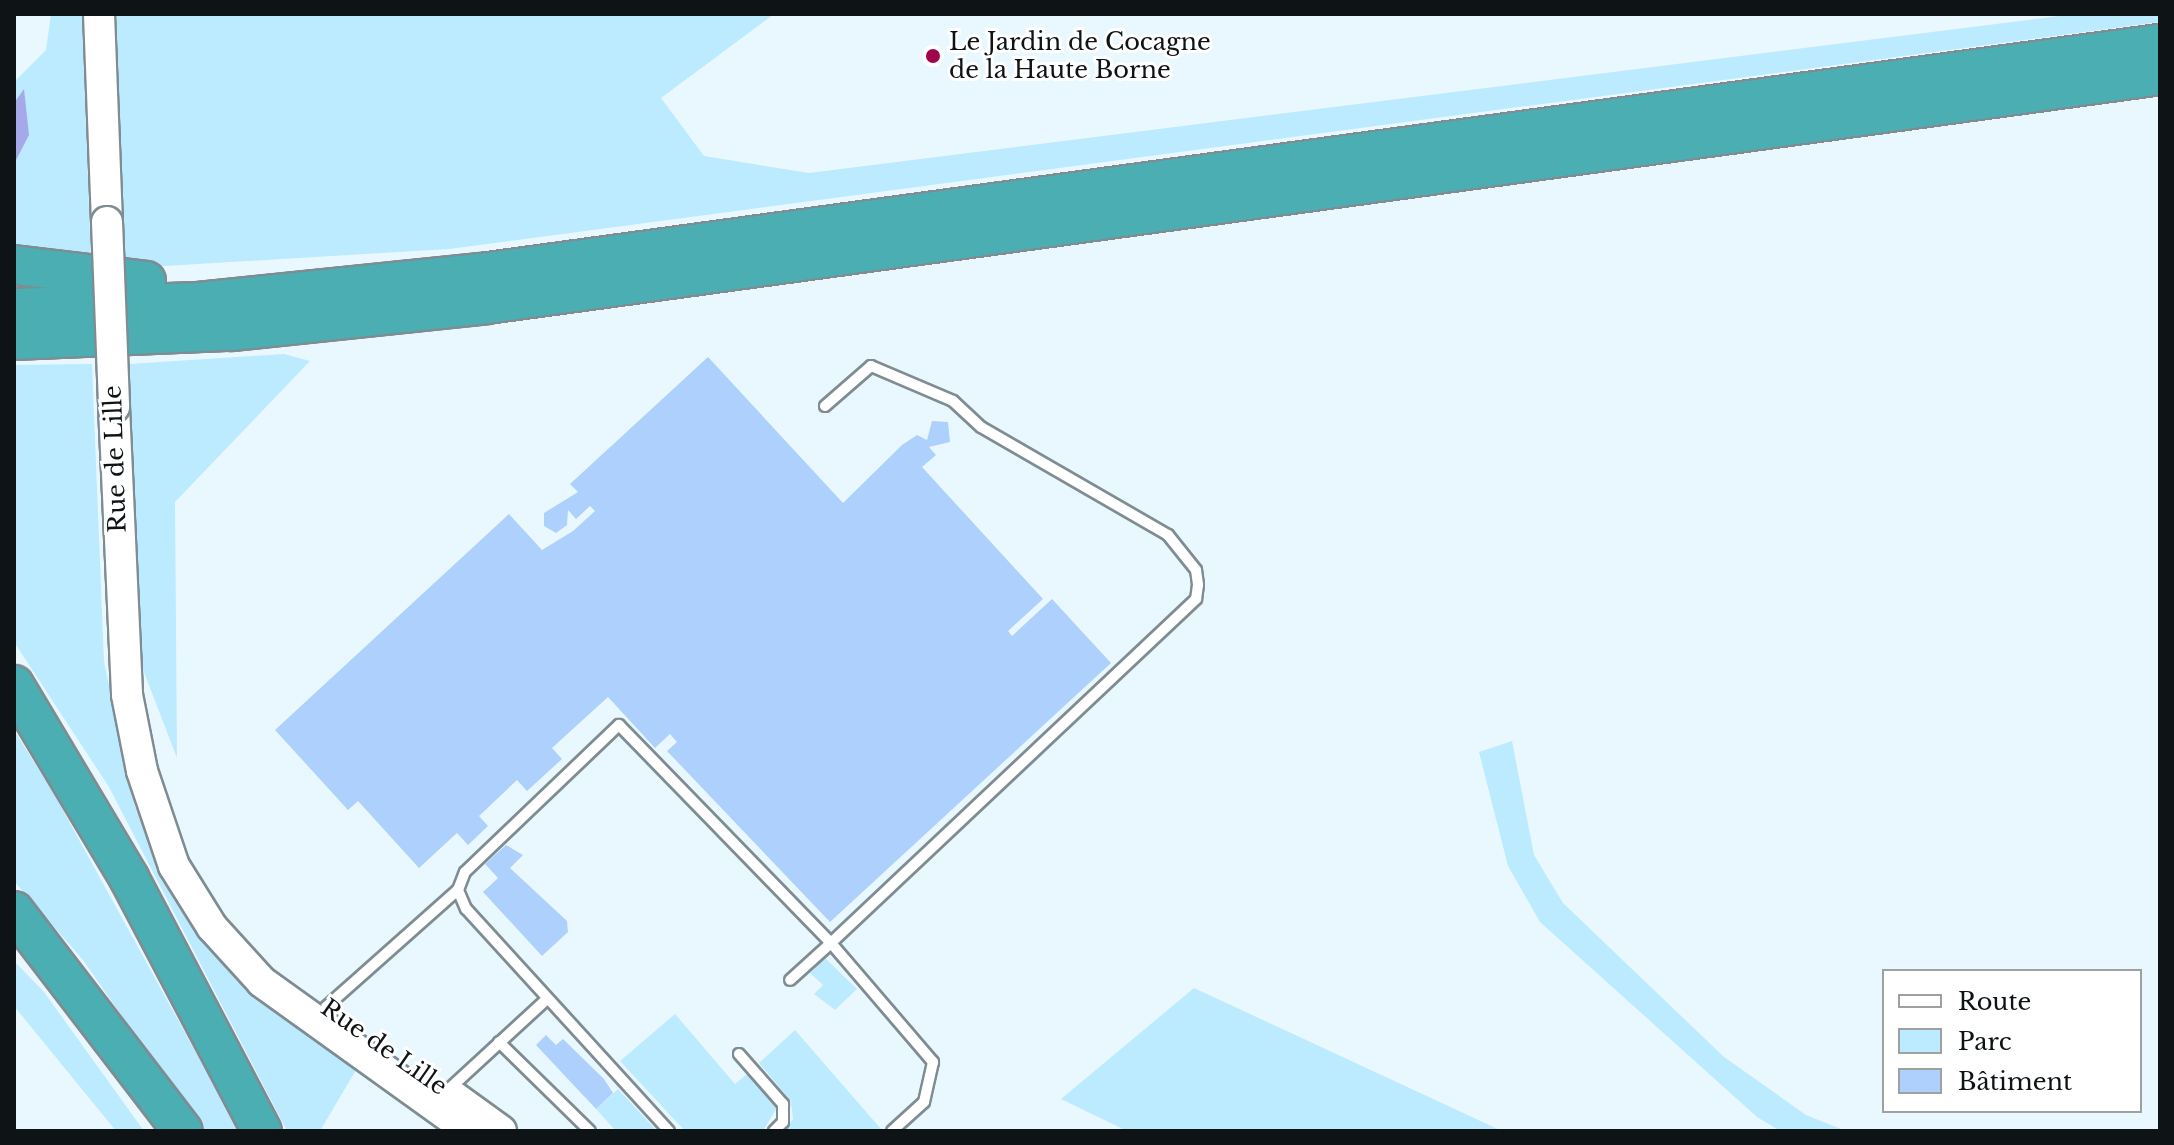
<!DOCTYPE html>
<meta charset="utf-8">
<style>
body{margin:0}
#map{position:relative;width:2174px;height:1145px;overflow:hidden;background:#e9f8fe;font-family:"Libre Baskerville",serif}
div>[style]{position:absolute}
.green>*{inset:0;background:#bceaff}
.water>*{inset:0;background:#a6a9e9}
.building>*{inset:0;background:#add0fd}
.roads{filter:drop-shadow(2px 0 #7f8c92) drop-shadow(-2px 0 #7f8c92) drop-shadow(0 2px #7f8c92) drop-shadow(0 -2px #7f8c92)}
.service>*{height:10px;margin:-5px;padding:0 5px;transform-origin:5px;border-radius:5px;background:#fff}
.secondary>*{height:30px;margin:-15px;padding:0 15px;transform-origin:15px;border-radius:15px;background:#fff}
.motorway>*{height:38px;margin:-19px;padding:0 19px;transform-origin:19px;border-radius:19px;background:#4aaeb2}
.bridges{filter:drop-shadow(2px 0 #7f8c92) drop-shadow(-2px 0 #7f8c92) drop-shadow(0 2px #7f8c92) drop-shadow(0 -2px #7f8c92)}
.secondary-bridge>*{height:30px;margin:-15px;padding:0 15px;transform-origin:15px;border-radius:15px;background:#fff}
.dots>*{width:22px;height:22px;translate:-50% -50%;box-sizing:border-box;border:4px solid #fff;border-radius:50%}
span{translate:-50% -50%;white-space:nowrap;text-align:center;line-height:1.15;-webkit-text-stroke:6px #fff;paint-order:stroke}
.poi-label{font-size:24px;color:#0e1315}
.left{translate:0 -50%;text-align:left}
.street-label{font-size:24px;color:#0e1315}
.frame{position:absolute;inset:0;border:16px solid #0e1315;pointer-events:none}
.legend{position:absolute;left:1882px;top:969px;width:260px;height:144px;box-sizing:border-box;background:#fff;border:2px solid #9fa1a1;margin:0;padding:10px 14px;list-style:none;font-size:24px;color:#0e1315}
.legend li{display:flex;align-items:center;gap:16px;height:40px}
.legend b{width:40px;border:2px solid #9fa1a1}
</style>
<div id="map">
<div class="green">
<div style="clip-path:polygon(51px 14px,82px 14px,91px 263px,14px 244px,14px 82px,46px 50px)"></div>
<div style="clip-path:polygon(115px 14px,774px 14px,661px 98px,704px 156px,809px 173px,2075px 14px,2160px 14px,2160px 22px,449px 249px,148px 267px,126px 262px)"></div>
<div style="clip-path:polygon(284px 354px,310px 361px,175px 502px,177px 758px,142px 667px,129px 364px)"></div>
<div style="clip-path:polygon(92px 364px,104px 662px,135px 807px,164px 870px,242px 981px,356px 1070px,320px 1131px,287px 1131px,109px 787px,14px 642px,14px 365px)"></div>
<div style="clip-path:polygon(14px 730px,55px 796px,239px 1131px,202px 1131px,83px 960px,14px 881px)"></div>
<div style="clip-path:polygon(1512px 741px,1534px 855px,1563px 903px,1724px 1057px,1806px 1115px,1846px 1131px,1780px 1131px,1757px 1117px,1540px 922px,1508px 866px,1479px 752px)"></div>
<div style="clip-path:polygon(825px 958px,857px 989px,835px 1010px,814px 994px,823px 985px,810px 973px)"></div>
<div style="clip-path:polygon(14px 961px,44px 992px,144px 1131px,116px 1131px,14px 1006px)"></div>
<div style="clip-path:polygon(1194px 988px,1502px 1131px,1127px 1131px,1061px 1099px)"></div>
<div style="clip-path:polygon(675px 1014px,735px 1084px,747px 1074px,778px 1106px,763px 1131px,685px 1131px,620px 1061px)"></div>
<div style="clip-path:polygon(795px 1030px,881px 1129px,783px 1131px,793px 1119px,791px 1101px,759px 1063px)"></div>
<div style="clip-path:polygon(618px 1089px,657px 1131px,616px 1131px,596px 1109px)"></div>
</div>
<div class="water">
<div style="clip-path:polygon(24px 89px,29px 135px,14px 164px,14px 103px)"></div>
</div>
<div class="building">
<div style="clip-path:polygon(708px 357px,843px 503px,902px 445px,917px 435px,927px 440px,932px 421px,948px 422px,950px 442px,929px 447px,936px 455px,922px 467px,1043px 599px,1008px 631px,1012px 636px,1052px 599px,1111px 663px,830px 922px,667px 751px,677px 742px,670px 734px,655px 748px,608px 697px,552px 748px,562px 759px,527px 791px,517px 780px,479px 816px,488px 826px,468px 845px,457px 833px,419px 868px,358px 801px,348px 810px,275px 730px,509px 514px,542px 550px,573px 531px,595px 511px,590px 506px,576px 519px,568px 510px,567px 525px,556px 533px,544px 526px,544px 513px,578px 492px,570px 484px)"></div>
<div style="clip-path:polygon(506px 845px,523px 855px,510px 868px,567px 921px,568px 932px,542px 956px,483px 892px,498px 878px,485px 864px)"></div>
<div style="clip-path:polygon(546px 1035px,556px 1045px,563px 1039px,604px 1079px,613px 1093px,596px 1109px,536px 1045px)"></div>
</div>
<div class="roads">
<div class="service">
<div style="left:825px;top:406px;width:61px;rotate:-41deg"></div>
<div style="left:871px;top:366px;width:89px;rotate:23.1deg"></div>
<div style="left:953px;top:401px;width:38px;rotate:43deg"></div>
<div style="left:981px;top:427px;width:216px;rotate:30deg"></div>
<div style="left:1168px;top:535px;width:45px;rotate:51.3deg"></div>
<div style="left:1196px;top:570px;width:15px;rotate:82deg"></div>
<div style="left:1198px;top:585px;width:14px;rotate:98deg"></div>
<div style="left:1196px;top:599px;width:502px;rotate:136.7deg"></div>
<div style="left:831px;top:943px;width:157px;rotate:49.4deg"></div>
<div style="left:933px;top:1062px;width:41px;rotate:102.7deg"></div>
<div style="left:924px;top:1102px;width:43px;rotate:137.8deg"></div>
<div style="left:326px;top:1007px;width:176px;rotate:-41.6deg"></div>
<div style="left:499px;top:1042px;width:127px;rotate:44.4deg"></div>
<div style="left:739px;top:1054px;width:67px;rotate:48.7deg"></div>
<div style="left:783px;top:1104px;width:18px;rotate:90deg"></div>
<div style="left:783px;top:1122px;width:13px;rotate:135deg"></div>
<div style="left:448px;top:1090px;width:134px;rotate:-42.6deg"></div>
<div style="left:669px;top:1131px;width:301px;rotate:-132.4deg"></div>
<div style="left:466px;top:909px;width:21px;rotate:-113deg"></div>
<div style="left:458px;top:890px;width:19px;rotate:-69deg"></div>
<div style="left:465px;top:872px;width:213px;rotate:-43.7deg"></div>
<div style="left:619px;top:725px;width:304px;rotate:45.8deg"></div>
<div style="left:831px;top:943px;width:55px;rotate:137.9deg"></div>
</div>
<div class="secondary">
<div style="left:99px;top:14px;width:208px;rotate:87.8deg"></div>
<div style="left:114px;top:407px;width:288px;rotate:87.4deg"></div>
<div style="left:127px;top:695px;width:77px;rotate:78.8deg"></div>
<div style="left:142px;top:771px;width:100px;rotate:71.4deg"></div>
<div style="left:174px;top:866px;width:72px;rotate:58.1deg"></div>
<div style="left:212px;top:927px;width:74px;rotate:47.7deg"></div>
<div style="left:262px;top:982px;width:255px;rotate:35.7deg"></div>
<div style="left:454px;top:1097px;width:58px;rotate:35.9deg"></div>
</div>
<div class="motorway">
<div style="left:14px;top:265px;width:133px;rotate:6.9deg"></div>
<div style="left:14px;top:308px;width:184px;rotate:-1.9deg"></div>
<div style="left:198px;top:302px;width:284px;rotate:-5.9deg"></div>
<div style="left:481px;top:273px;width:1695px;rotate:-7.77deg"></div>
<div style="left:14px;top:340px;width:218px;rotate:-2.4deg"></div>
<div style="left:232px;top:331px;width:256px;rotate:-6deg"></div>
<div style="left:487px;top:304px;width:1689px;rotate:-7.79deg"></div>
<div style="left:14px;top:685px;width:225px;rotate:59.2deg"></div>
<div style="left:129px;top:878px;width:286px;rotate:62.3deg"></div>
<div style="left:14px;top:911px;width:277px;rotate:52.5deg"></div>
</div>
</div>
<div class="bridges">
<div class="secondary-bridge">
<div style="left:107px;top:222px;width:185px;rotate:87.8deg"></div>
</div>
</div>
<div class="dots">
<div style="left:933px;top:56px;background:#9f0549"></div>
</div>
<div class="poi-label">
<span class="left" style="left:949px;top:56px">Le Jardin de Cocagne<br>de la Haute Borne</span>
</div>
<div class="street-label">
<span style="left:115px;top:459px;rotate:-92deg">Rue de Lille</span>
<span style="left:384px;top:1047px;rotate:35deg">Rue de Lille</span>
</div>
<div class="frame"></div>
<ul class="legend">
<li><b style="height:10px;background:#fff"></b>Route</li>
<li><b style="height:22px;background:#bceaff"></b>Parc</li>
<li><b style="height:22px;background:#add0fd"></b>Bâtiment</li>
</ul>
</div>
